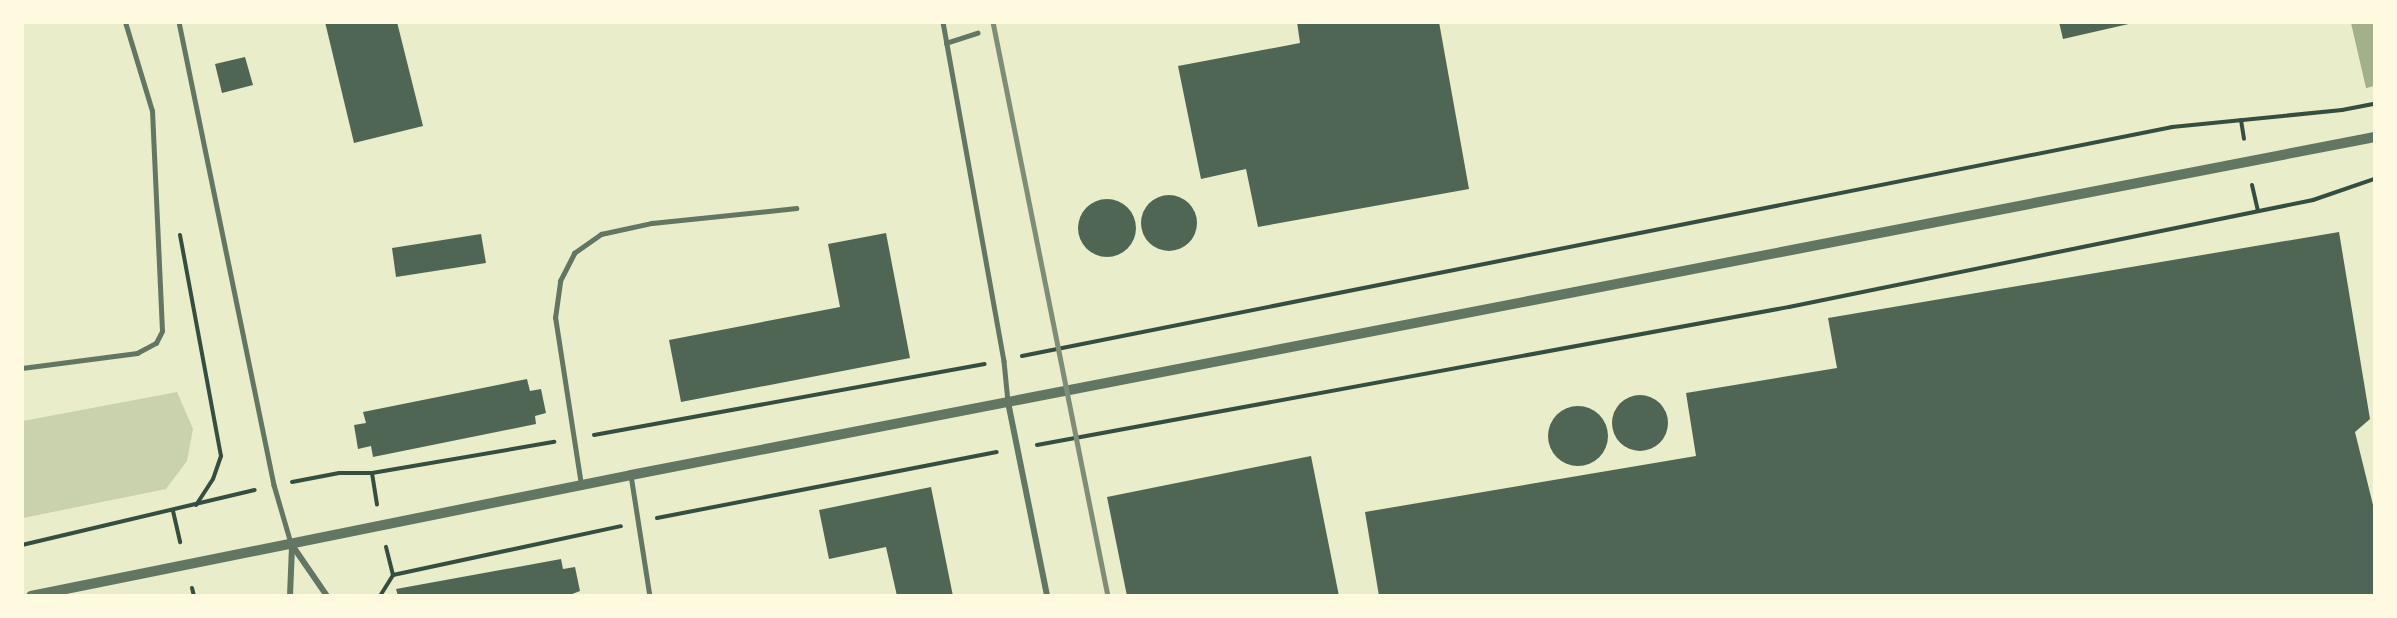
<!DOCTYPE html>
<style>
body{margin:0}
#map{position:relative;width:2397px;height:618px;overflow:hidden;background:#e9edc9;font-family:"Golos Text",sans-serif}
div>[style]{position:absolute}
.green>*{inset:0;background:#cad2ad}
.water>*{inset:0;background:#a3b18a}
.pier>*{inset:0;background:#e9edc9}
.building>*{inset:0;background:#4f6655}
.round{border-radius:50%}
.path>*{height:4px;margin:-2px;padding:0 2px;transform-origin:2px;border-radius:2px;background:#344e41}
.service>*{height:4.5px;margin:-2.25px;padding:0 2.25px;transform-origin:2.25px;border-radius:2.25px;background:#617663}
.minor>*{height:6px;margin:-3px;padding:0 3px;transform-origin:3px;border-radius:3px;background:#617663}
.tertiary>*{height:10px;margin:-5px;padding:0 5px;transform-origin:5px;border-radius:5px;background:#617663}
.rail>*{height:4.5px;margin:-2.25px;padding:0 2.25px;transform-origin:2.25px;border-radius:2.25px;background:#7c8e77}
span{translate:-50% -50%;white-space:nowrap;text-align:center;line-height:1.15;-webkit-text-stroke:5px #fefae0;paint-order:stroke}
.frame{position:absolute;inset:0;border:24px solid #fefae0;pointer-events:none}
</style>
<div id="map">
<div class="green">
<div style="clip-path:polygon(177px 392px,193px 429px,187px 461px,166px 489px,23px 518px,23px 421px)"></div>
</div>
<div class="water">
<div style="clip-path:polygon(2351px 23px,2374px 23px,2374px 131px,2366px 88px)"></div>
</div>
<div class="pier">
<div style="clip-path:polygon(2374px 86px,2374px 134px,2363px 89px)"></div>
</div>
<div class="building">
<div style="clip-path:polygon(325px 22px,397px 22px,423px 126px,354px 143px)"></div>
<div style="clip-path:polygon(1297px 22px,1439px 22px,1469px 189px,1258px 227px,1246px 169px,1201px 179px,1178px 66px,1300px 43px)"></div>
<div style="clip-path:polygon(2059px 22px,2133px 22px,2133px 23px,2063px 39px)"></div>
<div style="clip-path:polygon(245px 57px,253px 85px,222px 93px,215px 64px)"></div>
<div class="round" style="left:1141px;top:195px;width:56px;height:56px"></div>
<div class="round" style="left:1078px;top:199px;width:58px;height:58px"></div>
<div style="clip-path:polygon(2339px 232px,2370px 419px,2355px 432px,2374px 509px,2374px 596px,1379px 596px,1365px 512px,1696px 456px,1686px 393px,1837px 368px,1828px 318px)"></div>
<div style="clip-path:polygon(886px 233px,910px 358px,681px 402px,669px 340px,840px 307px,828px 244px)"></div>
<div style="clip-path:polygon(481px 234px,486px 263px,396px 277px,392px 248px)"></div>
<div style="clip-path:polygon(527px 379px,530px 391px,541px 389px,546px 413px,535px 416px,536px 424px,373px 457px,371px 446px,358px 449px,354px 425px,366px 423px,363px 412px)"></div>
<div class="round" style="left:1612px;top:395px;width:56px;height:56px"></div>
<div class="round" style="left:1548px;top:406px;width:60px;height:60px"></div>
<div style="clip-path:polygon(1311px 456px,1339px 596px,1127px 596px,1107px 497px)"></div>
<div style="clip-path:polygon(931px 487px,953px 596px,897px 596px,886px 547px,829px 559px,819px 510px)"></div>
<div style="clip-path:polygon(561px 559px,563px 569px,575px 567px,580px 591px,567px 596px,398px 596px,396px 589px)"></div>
</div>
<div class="path">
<div style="left:2241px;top:120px;width:19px;rotate:81deg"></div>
<div style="left:2252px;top:185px;width:26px;rotate:77deg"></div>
<div style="left:180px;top:235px;width:225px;rotate:79.5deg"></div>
<div style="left:221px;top:456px;width:24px;rotate:109deg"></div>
<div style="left:213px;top:479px;width:31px;rotate:123deg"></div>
<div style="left:1022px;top:356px;width:1173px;rotate:-11.26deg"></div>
<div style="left:2172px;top:127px;width:171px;rotate:-5.7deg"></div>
<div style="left:2342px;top:110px;width:33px;rotate:-11deg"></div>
<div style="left:594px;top:435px;width:397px;rotate:-10.3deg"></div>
<div style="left:1037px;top:445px;width:765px;rotate:-10.4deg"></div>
<div style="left:1789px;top:307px;width:535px;rotate:-11.54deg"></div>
<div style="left:2313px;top:200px;width:65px;rotate:-19deg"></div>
<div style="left:372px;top:473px;width:32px;rotate:81deg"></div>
<div style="left:292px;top:482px;width:48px;rotate:-10.8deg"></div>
<div style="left:339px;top:473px;width:33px"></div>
<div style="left:372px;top:473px;width:185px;rotate:-9.7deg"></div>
<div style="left:173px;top:511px;width:32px;rotate:77deg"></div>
<div style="left:657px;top:518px;width:346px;rotate:-11deg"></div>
<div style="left:22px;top:545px;width:239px;rotate:-13.3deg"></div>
<div style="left:393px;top:575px;width:233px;rotate:-12.1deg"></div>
<div style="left:192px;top:588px;width:8px;rotate:76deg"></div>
<div style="left:380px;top:596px;width:25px;rotate:-58deg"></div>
<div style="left:393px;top:575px;width:29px;rotate:-104deg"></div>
</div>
<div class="service">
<div style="left:179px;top:22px;width:473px;rotate:78.4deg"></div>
<div style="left:274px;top:485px;width:60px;rotate:73.7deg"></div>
<div style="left:943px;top:22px;width:344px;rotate:79.8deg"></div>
<div style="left:1004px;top:361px;width:41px;rotate:84.4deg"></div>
<div style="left:946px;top:43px;width:33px;rotate:-18deg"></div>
<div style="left:22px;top:368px;width:116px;rotate:-7.4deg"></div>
<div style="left:137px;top:353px;width:21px;rotate:-28deg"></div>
<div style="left:156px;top:343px;width:13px;rotate:-63deg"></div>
<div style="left:162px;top:331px;width:220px;rotate:-92.6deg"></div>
<div style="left:152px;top:111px;width:93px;rotate:-106.9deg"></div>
<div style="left:631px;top:475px;width:122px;rotate:81.1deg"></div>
<div style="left:581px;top:485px;width:169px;rotate:-98.8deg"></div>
<div style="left:555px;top:318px;width:37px;rotate:-82deg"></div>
<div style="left:560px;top:281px;width:31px;rotate:-63deg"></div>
<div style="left:574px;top:253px;width:33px;rotate:-35deg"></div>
<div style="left:601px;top:234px;width:52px;rotate:-12.2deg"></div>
<div style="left:652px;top:223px;width:145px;rotate:-5.9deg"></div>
</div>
<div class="minor">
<div style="left:1008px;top:402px;width:198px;rotate:78.6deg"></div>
<div style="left:292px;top:545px;width:62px;rotate:55.5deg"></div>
<div style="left:290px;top:596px;width:50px;rotate:-87.7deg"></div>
</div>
<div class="tertiary">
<div style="left:31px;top:596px;width:612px;rotate:-11.4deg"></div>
<div style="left:631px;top:475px;width:1775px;rotate:-10.97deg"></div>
</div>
<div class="rail">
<div style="left:993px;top:22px;width:585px;rotate:78.67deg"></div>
</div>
<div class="frame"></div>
</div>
